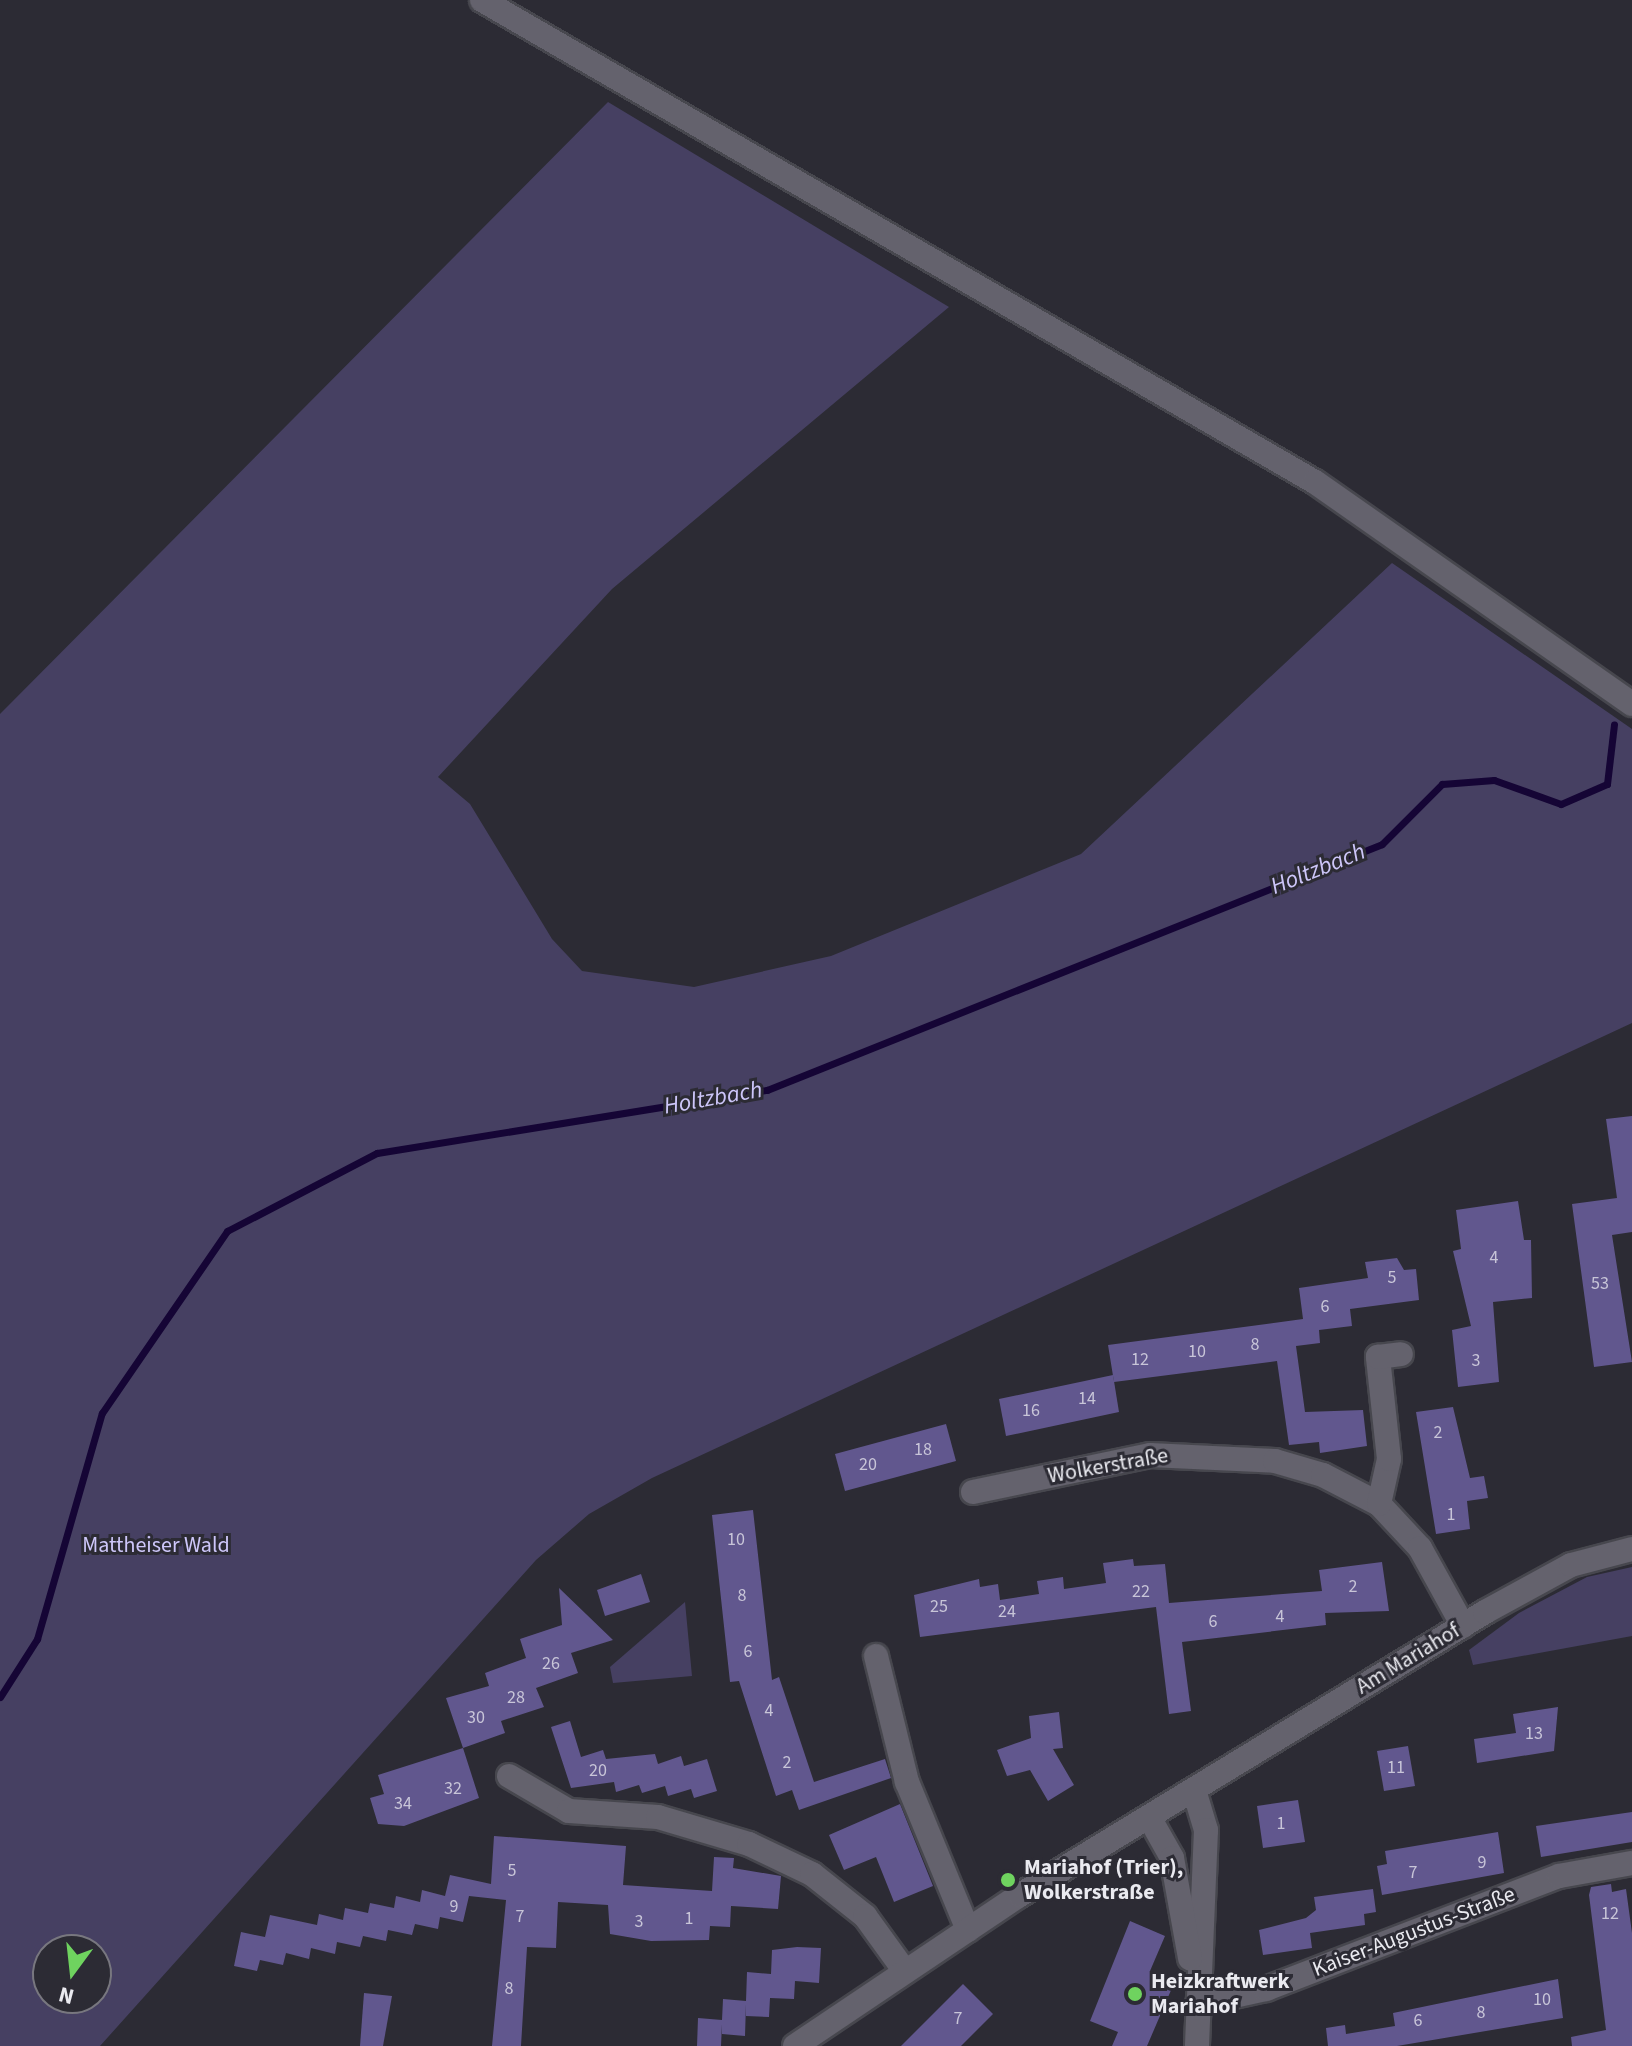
<!DOCTYPE html>
<meta charset="utf-8">
<style>
body{margin:0}
#map{position:relative;width:1632px;height:2046px;overflow:hidden;background:#2c2b34;font-family:"Source Sans 3",sans-serif}
div>[style]{position:absolute}
.green>*{inset:0;background:#464062}
.stream>*{height:7px;margin:-3.5px;padding:0 3.5px;transform-origin:3.5px;border-radius:3.5px;background:#150535}
.building>*{inset:0;background:#61578e}
.roads{filter:drop-shadow(2px 0 #47474e) drop-shadow(-2px 0 #47474e) drop-shadow(0 2px #47474e) drop-shadow(0 -2px #47474e)}
.minor>*{height:24px;margin:-12px;padding:0 12px;transform-origin:12px;border-radius:12px;background:#64626d}
.dots>*{width:22px;height:22px;translate:-50% -50%;box-sizing:border-box;border:4px solid #2c2b34;border-radius:50%}
span{translate:-50% -50%;white-space:nowrap;text-align:center;line-height:1.15;-webkit-text-stroke:6px #2c2b34;paint-order:stroke}
.number-label{font-size:18px;color:#c8c5d8}
.number-label span{-webkit-text-stroke-width:0}
.street-label{font-size:22px;color:#eaeaf0}
.park-label{font-size:22px;color:#cdc6f9}
.poi-label{font-size:22px;color:#eaeaf0;font-weight:700}
.left{translate:0 -50%;text-align:left}
.water-label{font-size:24px;color:#cdc6f9;font-style:italic}
.north{position:absolute;left:32px;top:1934px;width:80px;height:80px;box-sizing:border-box;background:#2c2b34;border:2px solid #78777f;border-radius:50%;rotate:195deg;font-size:22px;font-weight:700;line-height:32px;text-align:center;color:#eaeaf0}
.north::after{content:'';display:block;margin:auto;width:28px;height:36px;background:#6fd35f;clip-path:polygon(50% 0,100% 100%,50% 72%,0 100%)}
</style>
<div id="map">
<div class="green">
<div style="clip-path:polygon(evenodd,608px 102px,949px 307px,612px 589px,438px 777px,470px 804px,552px 939px,582px 971px,694px 987px,831px 956px,1081px 854px,1392px 563px,1632px 729px,1632px 1023px,652px 1478px,589px 1514px,536px 1560px,100px 2046px,0 2046px,0 714px,608px 102px,48px 1950px,96px 1950px,96px 1998px,48px 1998px,48px 1950px)"></div>
<div style="clip-path:polygon(1632px 1567px,1632px 1636px,1473px 1665px,1469px 1650px,1519px 1613px,1587px 1577px)"></div>
<div style="clip-path:polygon(685px 1602px,692px 1676px,613px 1683px,610px 1667px)"></div>
</div>
<div class="stream">
<div style="left:0;top:1697px;width:69px;rotate:-57.5deg"></div>
<div style="left:37px;top:1639px;width:235px;rotate:-74deg"></div>
<div style="left:102px;top:1413px;width:221px;rotate:-55.5deg"></div>
<div style="left:227px;top:1231px;width:169px;rotate:-27.5deg"></div>
<div style="left:377px;top:1153px;width:395px;rotate:-9.2deg"></div>
<div style="left:767px;top:1090px;width:662px;rotate:-21.8deg"></div>
<div style="left:1382px;top:844px;width:85px;rotate:-45deg"></div>
<div style="left:1442px;top:784px;width:52px;rotate:-4.4deg"></div>
<div style="left:1494px;top:780px;width:71px;rotate:19.7deg"></div>
<div style="left:1561px;top:804px;width:50px;rotate:-23.5deg"></div>
<div style="left:1607px;top:784px;width:60px;rotate:-83.3deg"></div>
</div>
<div class="building">
<div style="clip-path:polygon(1632px 1116px,1632px 1232px,1612px 1235px,1632px 1362px,1594px 1367px,1572px 1204px,1617px 1198px,1606px 1119px)"></div>
<div style="clip-path:polygon(1518px 1201px,1524px 1240px,1531px 1240px,1532px 1298px,1493px 1302px,1499px 1382px,1458px 1387px,1452px 1330px,1471px 1326px,1453px 1251px,1461px 1249px,1456px 1210px)"></div>
<div style="clip-path:polygon(1397px 1258px,1404px 1270px,1416px 1269px,1419px 1300px,1350px 1309px,1352px 1326px,1319px 1330px,1320px 1343px,1296px 1346px,1305px 1412px,1363px 1410px,1367px 1446px,1320px 1453px,1319px 1442px,1289px 1445px,1277px 1361px,1114px 1382px,1108px 1345px,1303px 1319px,1299px 1288px,1368px 1278px,1365px 1262px)"></div>
<div style="clip-path:polygon(1113px 1375px,1119px 1412px,1006px 1436px,999px 1399px)"></div>
<div style="clip-path:polygon(1453px 1407px,1470px 1478px,1484px 1476px,1488px 1498px,1467px 1501px,1470px 1529px,1436px 1534px,1416px 1412px)"></div>
<div style="clip-path:polygon(946px 1424px,956px 1461px,845px 1491px,835px 1454px)"></div>
<div style="clip-path:polygon(753px 1510px,772px 1680px,779px 1677px,814px 1782px,885px 1759px,891px 1778px,799px 1810px,792px 1790px,776px 1796px,739px 1681px,730px 1682px,712px 1515px)"></div>
<div style="clip-path:polygon(1133px 1559px,1134px 1566px,1165px 1564px,1169px 1603px,1322px 1591px,1319px 1570px,1382px 1562px,1389px 1611px,1325px 1613px,1326px 1625px,1182px 1642px,1191px 1711px,1169px 1714px,1156px 1607px,920px 1637px,914px 1595px,979px 1579px,980px 1587px,998px 1584px,1000px 1600px,1039px 1594px,1037px 1581px,1063px 1577px,1064px 1589px,1106px 1583px,1103px 1563px)"></div>
<div style="clip-path:polygon(641px 1574px,650px 1602px,605px 1616px,597px 1590px)"></div>
<div style="clip-path:polygon(559px 1588px,613px 1640px,571px 1653px,578px 1673px,536px 1688px,544px 1707px,501px 1721px,505px 1733px,463px 1748px,446px 1698px,489px 1686px,485px 1673px,526px 1658px,520px 1639px,562px 1625px)"></div>
<div style="clip-path:polygon(1558px 1707px,1554px 1751px,1477px 1763px,1474px 1739px,1516px 1733px,1513px 1714px)"></div>
<div style="clip-path:polygon(1059px 1712px,1063px 1748px,1053px 1749px,1074px 1785px,1048px 1801px,1030px 1770px,1007px 1776px,997px 1750px,1031px 1738px,1029px 1716px)"></div>
<div style="clip-path:polygon(570px 1721px,581px 1757px,603px 1750px,606px 1759px,655px 1754px,658px 1764px,681px 1756px,684px 1766px,707px 1759px,717px 1791px,694px 1798px,691px 1789px,668px 1796px,665px 1786px,642px 1793px,639px 1785px,616px 1792px,614px 1782px,571px 1788px,551px 1727px)"></div>
<div style="clip-path:polygon(1408px 1746px,1415px 1786px,1384px 1791px,1377px 1751px)"></div>
<div style="clip-path:polygon(463px 1748px,479px 1798px,404px 1826px,378px 1824px,370px 1798px,384px 1794px,378px 1775px)"></div>
<div style="clip-path:polygon(1298px 1800px,1305px 1842px,1263px 1848px,1257px 1806px)"></div>
<div style="clip-path:polygon(900px 1804px,933px 1886px,894px 1902px,876px 1857px,844px 1870px,829px 1835px)"></div>
<div style="clip-path:polygon(1632px 1812px,1632px 1842px,1541px 1857px,1536px 1826px)"></div>
<div style="clip-path:polygon(1498px 1832px,1504px 1873px,1382px 1895px,1377px 1866px,1387px 1864px,1385px 1851px)"></div>
<div style="clip-path:polygon(494px 1836px,626px 1846px,623px 1885px,712px 1891px,714px 1857px,734px 1858px,733px 1868px,781px 1876px,778px 1909px,731px 1906px,730px 1927px,710px 1926px,709px 1940px,651px 1941px,610px 1934px,608px 1905px,558px 1902px,556px 1948px,527px 1947px,521px 2046px,492px 2046px,506px 1900px,469px 1896px,463px 1922px,440px 1917px,438px 1929px,415px 1924px,412px 1935px,388px 1930px,386px 1941px,363px 1936px,360px 1947px,337px 1942px,335px 1954px,311px 1948px,309px 1959px,286px 1953px,283px 1965px,260px 1960px,257px 1971px,234px 1966px,241px 1932px,265px 1937px,270px 1915px,317px 1925px,319px 1914px,343px 1920px,345px 1908px,368px 1913px,370px 1903px,394px 1908px,396px 1896px,420px 1902px,422px 1890px,445px 1896px,450px 1875px,491px 1884px)"></div>
<div style="clip-path:polygon(1611px 1884px,1612px 1892px,1626px 1889px,1632px 1933px,1632px 2046px,1572px 2046px,1571px 2037px,1606px 2030px,1589px 1895px,1591px 1887px)"></div>
<div style="clip-path:polygon(1373px 1889px,1376px 1912px,1364px 1914px,1365px 1925px,1310px 1933px,1312px 1948px,1263px 1955px,1259px 1930px,1306px 1918px,1316px 1910px,1314px 1897px)"></div>
<div style="clip-path:polygon(1130px 1921px,1165px 1936px,1150px 1971px,1175px 1981px,1147px 2046px,1112px 2046px,1118px 2032px,1090px 2021px)"></div>
<div style="clip-path:polygon(797px 1947px,821px 1948px,819px 1983px,795px 1981px,794px 1999px,770px 1998px,769px 2017px,746px 2016px,746px 2004px,745px 2036px,722px 2034px,722px 2024px,721px 2046px,697px 2046px,698px 2018px,722px 2020px,723px 1999px,746px 2001px,747px 1972px,771px 1974px,772px 1950px)"></div>
<div style="clip-path:polygon(1558px 1979px,1563px 2018px,1397px 2046px,1328px 2046px,1326px 2028px,1345px 2025px,1346px 2034px,1395px 2026px,1393px 2013px)"></div>
<div style="clip-path:polygon(963px 1984px,993px 2014px,961px 2046px,901px 2046px)"></div>
<div style="clip-path:polygon(364px 1993px,392px 1996px,383px 2046px,360px 2046px)"></div>
</div>
<div class="roads">
<div class="minor">
<div style="left:482px;top:0;width:962px;rotate:30.06deg"></div>
<div style="left:1315px;top:482px;width:387px;rotate:35deg"></div>
<div style="left:973px;top:1492px;width:181px;rotate:-11.8deg"></div>
<div style="left:1150px;top:1455px;width:125px;rotate:2.7deg"></div>
<div style="left:1275px;top:1461px;width:50px;rotate:16.3deg"></div>
<div style="left:1323px;top:1475px;width:63px;rotate:27.4deg"></div>
<div style="left:1379px;top:1504px;width:60px;rotate:47deg"></div>
<div style="left:1420px;top:1548px;width:89px;rotate:61.1deg"></div>
<div style="left:1379px;top:1504px;width:46px;rotate:-77.5deg"></div>
<div style="left:1389px;top:1459px;width:103px;rotate:-96.2deg"></div>
<div style="left:1378px;top:1357px;width:23px;rotate:-7deg"></div>
<div style="left:876px;top:1656px;width:130px;rotate:76.2deg"></div>
<div style="left:907px;top:1782px;width:160px;rotate:67.6deg"></div>
<div style="left:509px;top:1776px;width:69px;rotate:30.3deg"></div>
<div style="left:569px;top:1811px;width:89px;rotate:3.9deg"></div>
<div style="left:658px;top:1817px;width:95px;rotate:16.5deg"></div>
<div style="left:749px;top:1844px;width:70px;rotate:25.5deg"></div>
<div style="left:812px;top:1874px;width:68px;rotate:38.4deg"></div>
<div style="left:865px;top:1916px;width:67px;rotate:54.2deg"></div>
<div style="left:1194px;top:1790px;width:42px;rotate:73.3deg"></div>
<div style="left:1206px;top:1830px;width:216px;rotate:92.4deg"></div>
<div style="left:1149px;top:1817px;width:47px;rotate:60.7deg"></div>
<div style="left:1172px;top:1858px;width:102px;rotate:79.8deg"></div>
<div style="left:1198px;top:2004px;width:70px;rotate:-12.4deg"></div>
<div style="left:1266px;top:1989px;width:314px;rotate:-21.1deg"></div>
<div style="left:1559px;top:1876px;width:74px;rotate:-10.1deg"></div>
<div style="left:795px;top:2046px;width:271px;rotate:-33.9deg"></div>
<div style="left:1020px;top:1895px;width:544px;rotate:-31.32deg"></div>
<div style="left:1485px;top:1612px;width:98px;rotate:-28.7deg"></div>
<div style="left:1571px;top:1565px;width:63px;rotate:-14.7deg"></div>
</div>
</div>
<div class="dots">
<div style="left:1008px;top:1880px;background:#6fd35f"></div>
<div style="left:1135px;top:1994px;background:#6fd35f"></div>
</div>
<div class="number-label">
<span style="left:1494px;top:1258px">4</span>
<span style="left:1392px;top:1278px">5</span>
<span style="left:1600px;top:1284px">53</span>
<span style="left:1325px;top:1307px">6</span>
<span style="left:1255px;top:1345px">8</span>
<span style="left:1197px;top:1352px">10</span>
<span style="left:1140px;top:1360px">12</span>
<span style="left:1476px;top:1361px">3</span>
<span style="left:1087px;top:1399px">14</span>
<span style="left:1031px;top:1411px">16</span>
<span style="left:1438px;top:1433px">2</span>
<span style="left:923px;top:1450px">18</span>
<span style="left:868px;top:1465px">20</span>
<span style="left:1451px;top:1515px">1</span>
<span style="left:736px;top:1540px">10</span>
<span style="left:1353px;top:1587px">2</span>
<span style="left:1141px;top:1592px">22</span>
<span style="left:742px;top:1596px">8</span>
<span style="left:939px;top:1607px">25</span>
<span style="left:1007px;top:1612px">24</span>
<span style="left:1280px;top:1617px">4</span>
<span style="left:1213px;top:1622px">6</span>
<span style="left:748px;top:1652px">6</span>
<span style="left:551px;top:1664px">26</span>
<span style="left:516px;top:1698px">28</span>
<span style="left:769px;top:1711px">4</span>
<span style="left:476px;top:1718px">30</span>
<span style="left:1534px;top:1734px">13</span>
<span style="left:787px;top:1763px">2</span>
<span style="left:1396px;top:1768px">11</span>
<span style="left:598px;top:1771px">20</span>
<span style="left:453px;top:1789px">32</span>
<span style="left:403px;top:1804px">34</span>
<span style="left:1281px;top:1824px">1</span>
<span style="left:1482px;top:1863px">9</span>
<span style="left:512px;top:1871px">5</span>
<span style="left:1413px;top:1873px">7</span>
<span style="left:454px;top:1907px">9</span>
<span style="left:1610px;top:1914px">12</span>
<span style="left:520px;top:1917px">7</span>
<span style="left:689px;top:1919px">1</span>
<span style="left:639px;top:1922px">3</span>
<span style="left:509px;top:1989px">8</span>
<span style="left:1542px;top:2000px">10</span>
<span style="left:1481px;top:2013px">8</span>
<span style="left:958px;top:2019px">7</span>
<span style="left:1418px;top:2021px">6</span>
</div>
<div class="street-label">
<span style="left:1108px;top:1466px;rotate:-10deg">Wolkerstraße</span>
<span style="left:1408px;top:1659px;rotate:-31deg">Am Mariahof</span>
<span style="left:1414px;top:1932px;rotate:-21deg">Kaiser-Augustus-Straße</span>
</div>
<div class="park-label">
<span style="left:156px;top:1546px">Mattheiser Wald</span>
</div>
<div class="poi-label">
<span class="left" style="left:1024px;top:1880px">Mariahof (Trier),<br>Wolkerstraße</span>
<span class="left" style="left:1151px;top:1994px">Heizkraftwerk<br>Mariahof</span>
</div>
<div class="water-label">
<span style="left:1318px;top:869px;rotate:-22deg">Holtzbach</span>
<span style="left:713px;top:1098px;rotate:-10deg">Holtzbach</span>
</div>
<div class="north">N</div>
</div>
